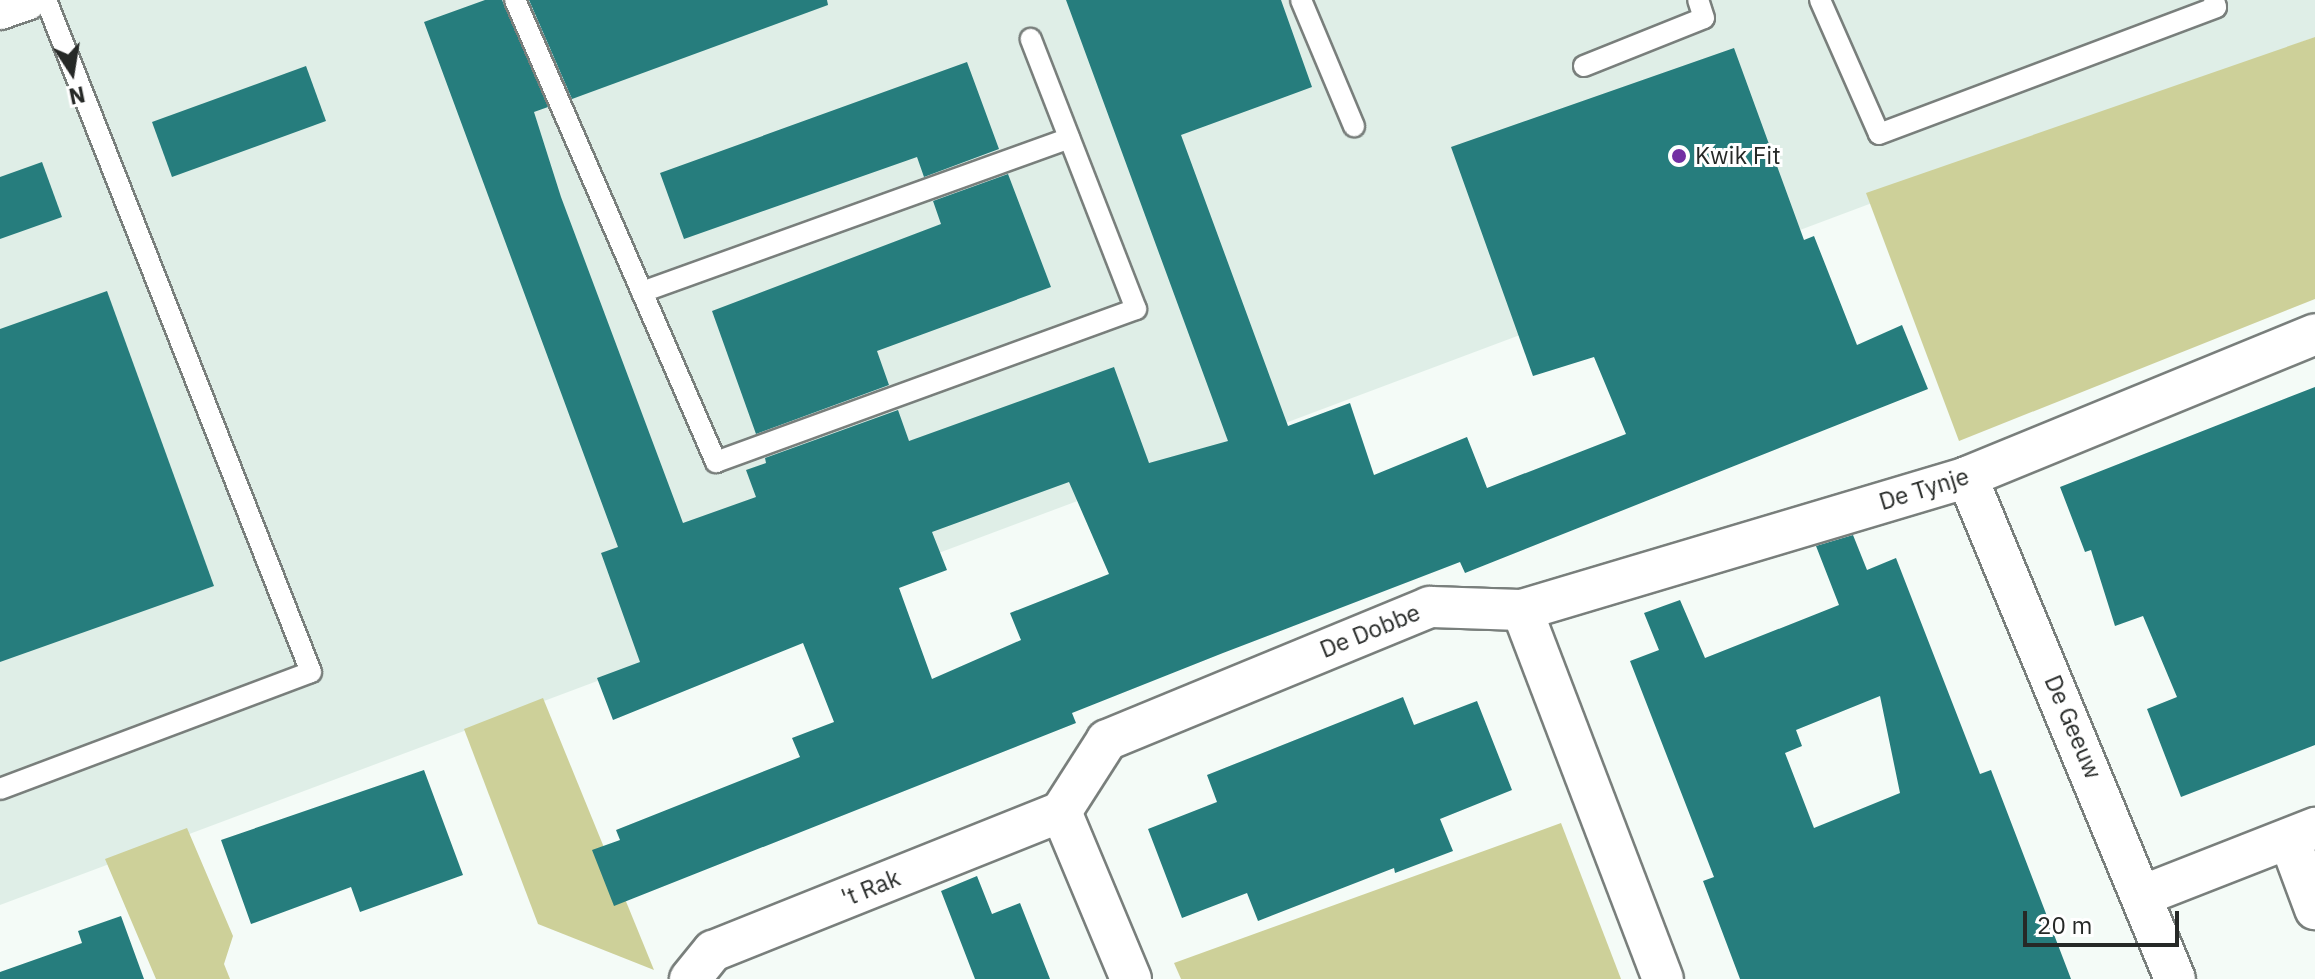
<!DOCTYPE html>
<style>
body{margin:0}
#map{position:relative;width:2315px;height:979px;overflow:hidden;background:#f4fbf7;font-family:"IBM Plex Sans",sans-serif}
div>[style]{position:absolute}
.built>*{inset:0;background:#dfeee7}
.green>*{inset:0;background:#cdd099}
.building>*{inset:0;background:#267d7d}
.roads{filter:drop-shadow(2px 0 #797f7c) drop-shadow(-2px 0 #797f7c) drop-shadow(0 2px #797f7c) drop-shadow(0 -2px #797f7c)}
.service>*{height:20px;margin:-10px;padding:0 10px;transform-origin:10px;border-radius:10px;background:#fff}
.minor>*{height:40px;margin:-20px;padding:0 20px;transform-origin:20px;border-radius:20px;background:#fff}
.dots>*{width:22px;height:22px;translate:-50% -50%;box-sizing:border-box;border:4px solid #fff;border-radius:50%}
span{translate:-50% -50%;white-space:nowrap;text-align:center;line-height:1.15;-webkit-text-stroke:6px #fff;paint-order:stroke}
.poi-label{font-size:24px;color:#262927}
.left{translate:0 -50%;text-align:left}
.street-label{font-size:24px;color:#262927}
.north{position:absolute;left:32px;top:32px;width:80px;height:80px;-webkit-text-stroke:6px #fff;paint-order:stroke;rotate:168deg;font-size:22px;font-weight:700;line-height:32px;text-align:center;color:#262927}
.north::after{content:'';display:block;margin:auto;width:28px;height:36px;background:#262927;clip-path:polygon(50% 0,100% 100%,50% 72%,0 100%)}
.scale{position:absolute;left:2023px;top:911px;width:156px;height:36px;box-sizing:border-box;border:4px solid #262927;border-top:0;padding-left:10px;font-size:24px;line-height:28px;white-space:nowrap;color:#262927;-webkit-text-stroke:6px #fff;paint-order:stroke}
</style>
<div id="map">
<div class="built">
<div style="clip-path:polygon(0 0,2315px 0,2315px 37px,0 905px)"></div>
</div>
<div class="green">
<div style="clip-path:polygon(2315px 37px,2315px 299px,1959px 441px,1866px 193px)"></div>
<div style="clip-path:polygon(543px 698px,654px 970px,538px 924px,464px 729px)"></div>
<div style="clip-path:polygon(1561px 823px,1621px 979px,1181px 979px,1174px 963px)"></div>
<div style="clip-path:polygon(187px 828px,233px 936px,224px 964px,230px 979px,156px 979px,105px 859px)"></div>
</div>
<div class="building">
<div style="clip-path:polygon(evenodd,485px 0,502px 0,548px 107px,534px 112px,561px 197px,683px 523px,756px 497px,746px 470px,766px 463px,765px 458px,898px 410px,909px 441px,1114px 367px,1149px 463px,1228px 441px,1066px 0,1281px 0,1312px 87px,1181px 135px,1288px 426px,1350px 403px,1374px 475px,1467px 437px,1487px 488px,1626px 434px,1594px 357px,1533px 376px,1451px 147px,1734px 48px,1804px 240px,1814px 236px,1857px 345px,1902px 325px,1928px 389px,1465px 573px,1460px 562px,1223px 653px,1072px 713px,1076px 723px,614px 906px,592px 850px,620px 840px,616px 830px,800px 757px,792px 738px,834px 722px,803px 643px,613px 720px,597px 678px,640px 662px,601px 553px,618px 547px,424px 22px,485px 0,1069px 482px,1109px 574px,1010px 613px,1021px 640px,932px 679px,899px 588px,947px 570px,932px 532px,1069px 482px)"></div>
<div style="clip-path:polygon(529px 0,827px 0,828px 5px,572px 99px)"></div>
<div style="clip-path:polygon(967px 62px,999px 149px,924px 177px,917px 157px,684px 239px,660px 173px)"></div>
<div style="clip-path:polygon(306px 66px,326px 121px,172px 177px,152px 122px)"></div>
<div style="clip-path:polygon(42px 162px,62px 217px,0 239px,0 177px)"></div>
<div style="clip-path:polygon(1008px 174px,1051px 287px,877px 351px,889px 385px,756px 434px,712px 311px,941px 224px,933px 201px)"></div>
<div style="clip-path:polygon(107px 291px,214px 586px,0 662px,0 329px)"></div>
<div style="clip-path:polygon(2315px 387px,2315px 745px,2181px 797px,2147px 709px,2177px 697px,2143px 616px,2115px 626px,2091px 550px,2085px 552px,2060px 487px)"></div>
<div style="clip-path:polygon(evenodd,1853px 535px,1867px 570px,1896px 558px,1980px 774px,1991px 770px,2071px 979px,1740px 979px,1703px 881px,1714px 877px,1630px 661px,1659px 650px,1644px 613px,1680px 600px,1705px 658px,1839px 605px,1816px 546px,1853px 535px,1880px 696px,1900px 793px,1814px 828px,1785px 753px,1802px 746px,1796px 730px,1880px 696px)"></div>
<div style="clip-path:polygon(1403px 697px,1414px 725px,1477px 701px,1512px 790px,1440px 819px,1453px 851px,1395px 873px,1394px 868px,1258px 921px,1247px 893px,1182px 918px,1148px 829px,1217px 802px,1207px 775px)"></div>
<div style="clip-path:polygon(424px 770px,463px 875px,360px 912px,351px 887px,251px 924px,221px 840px)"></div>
<div style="clip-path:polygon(977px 876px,992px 914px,1020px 903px,1050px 979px,975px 979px,941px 891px)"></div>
<div style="clip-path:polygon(121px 916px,144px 979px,0 979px,0 972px,82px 943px,78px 931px)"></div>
</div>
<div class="roads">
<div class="service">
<div style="left:515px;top:0;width:504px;rotate:66.49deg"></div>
<div style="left:716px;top:462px;width:447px;rotate:-20deg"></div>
<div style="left:1136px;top:309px;width:290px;rotate:-111.3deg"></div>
<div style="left:1301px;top:0;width:137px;rotate:67.2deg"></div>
<div style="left:1820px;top:0;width:146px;rotate:66.2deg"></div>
<div style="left:1879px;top:134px;width:360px;rotate:-20.6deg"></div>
<div style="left:2216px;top:7px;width:7px;rotate:-106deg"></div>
<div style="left:1584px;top:66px;width:129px;rotate:-21.8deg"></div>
<div style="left:1704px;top:18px;width:19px;rotate:-108deg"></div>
<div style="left:642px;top:292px;width:454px;rotate:-19.8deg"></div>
<div style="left:0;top:789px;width:332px;rotate:-20.6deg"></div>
<div style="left:311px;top:672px;width:722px;rotate:-111.52deg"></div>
</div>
<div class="minor">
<div style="left:0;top:9px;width:28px;rotate:-19deg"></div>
<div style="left:1967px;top:477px;width:543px;rotate:67.49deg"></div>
<div style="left:1522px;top:610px;width:464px;rotate:-16.6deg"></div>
<div style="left:1967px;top:477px;width:376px;rotate:-22.3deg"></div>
<div style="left:2289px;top:839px;width:75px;rotate:69.6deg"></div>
<div style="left:2144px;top:895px;width:184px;rotate:-21.4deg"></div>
<div style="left:690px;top:979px;width:36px;rotate:-51deg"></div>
<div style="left:713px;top:951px;width:375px;rotate:-21.8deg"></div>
<div style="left:1131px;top:979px;width:181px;rotate:-112.7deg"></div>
<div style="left:1061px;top:812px;width:85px;rotate:-57.4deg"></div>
<div style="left:1107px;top:740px;width:349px;rotate:-22.4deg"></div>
<div style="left:1430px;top:607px;width:92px;rotate:1.9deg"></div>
<div style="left:1522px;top:610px;width:395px;rotate:69.1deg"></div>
</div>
</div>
<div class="dots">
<div style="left:1679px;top:156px;background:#722fa3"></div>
</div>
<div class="poi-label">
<span class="left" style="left:1695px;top:156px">Kwik Fit</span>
</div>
<div class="street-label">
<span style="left:1924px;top:489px;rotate:-17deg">De Tynje</span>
<span style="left:1370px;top:631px;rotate:-22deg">De Dobbe</span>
<span style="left:2073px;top:727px;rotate:67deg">De Geeuw</span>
<span style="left:871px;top:888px;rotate:-22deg">'t Rak</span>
</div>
<div class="north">N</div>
<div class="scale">20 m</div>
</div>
